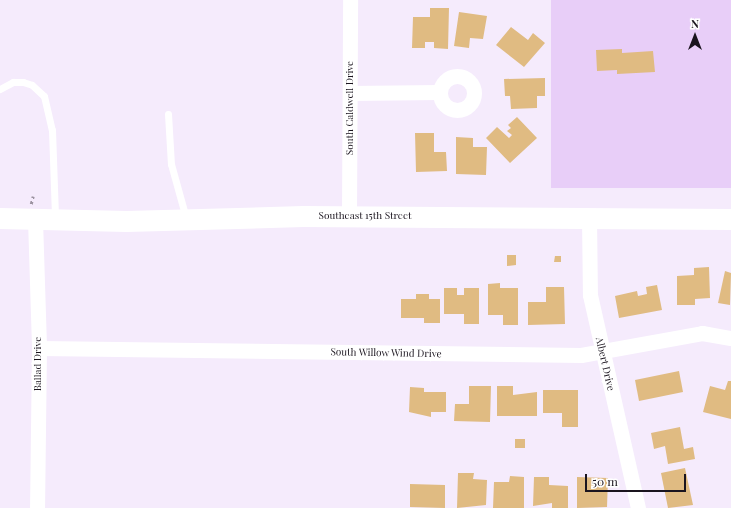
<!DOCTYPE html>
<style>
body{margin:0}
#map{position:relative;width:731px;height:508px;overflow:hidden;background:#f5ebfc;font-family:"Playfair Display",serif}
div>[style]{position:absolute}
.green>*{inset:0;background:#e8cef8}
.building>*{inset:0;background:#e0bb82}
.path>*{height:2.5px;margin-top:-1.25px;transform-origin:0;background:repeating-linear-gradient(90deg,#9c93a1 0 3px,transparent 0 6px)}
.lane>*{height:7px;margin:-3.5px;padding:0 3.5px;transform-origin:3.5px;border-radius:3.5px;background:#fff}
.street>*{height:15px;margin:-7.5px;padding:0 7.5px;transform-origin:7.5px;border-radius:7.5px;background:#fff}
.street>.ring{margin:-7.5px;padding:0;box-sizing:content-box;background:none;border:15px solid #fff;border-radius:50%}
.secondary>*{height:21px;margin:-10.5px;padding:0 10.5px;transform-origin:10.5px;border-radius:10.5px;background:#fff}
span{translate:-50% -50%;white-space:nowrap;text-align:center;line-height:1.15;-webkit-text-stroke:4px #fff;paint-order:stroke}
.street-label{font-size:10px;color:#1a141e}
.north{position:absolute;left:675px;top:16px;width:40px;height:40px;-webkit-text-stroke:3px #fff;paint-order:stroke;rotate:0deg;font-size:11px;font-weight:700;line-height:16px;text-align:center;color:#1a141e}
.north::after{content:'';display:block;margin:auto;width:14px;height:18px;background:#1a141e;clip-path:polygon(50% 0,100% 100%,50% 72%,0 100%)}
.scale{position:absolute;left:585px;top:474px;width:101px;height:18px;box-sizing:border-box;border:2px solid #1a141e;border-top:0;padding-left:5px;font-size:12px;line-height:14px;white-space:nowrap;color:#1a141e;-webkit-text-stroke:3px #fff;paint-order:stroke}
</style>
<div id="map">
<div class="green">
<div style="clip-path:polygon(551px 0,731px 0,731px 188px,551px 188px)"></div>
</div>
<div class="building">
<div style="clip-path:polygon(430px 8px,449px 8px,448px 49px,434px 48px,434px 42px,425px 42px,425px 48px,412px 48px,413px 17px,430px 17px)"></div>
<div style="clip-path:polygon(459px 12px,487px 16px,483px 39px,470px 38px,469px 48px,454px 46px)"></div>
<div style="clip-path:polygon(511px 27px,528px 40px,533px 33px,545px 43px,524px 67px,496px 45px)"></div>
<div style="clip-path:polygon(622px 49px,622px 53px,653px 51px,655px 72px,617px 74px,617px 70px,597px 71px,596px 50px)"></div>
<div style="clip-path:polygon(545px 78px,545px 96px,537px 96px,537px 108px,511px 109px,510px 96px,505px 96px,504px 79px)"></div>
<div style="clip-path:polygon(517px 117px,537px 138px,510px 163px,486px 138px,497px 127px,509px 138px,512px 135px,507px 131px,511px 128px,508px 125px)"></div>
<div style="clip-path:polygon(415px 133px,434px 133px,434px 152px,446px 152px,447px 171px,416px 172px)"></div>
<div style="clip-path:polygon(456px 137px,473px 138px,473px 147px,487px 147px,486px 175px,456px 174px)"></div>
<div style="clip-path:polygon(507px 255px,516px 255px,516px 265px,507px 266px)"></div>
<div style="clip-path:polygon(555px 256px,561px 256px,561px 262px,554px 262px)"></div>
<div style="clip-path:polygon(709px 267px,710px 298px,695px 299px,695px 305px,677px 305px,677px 276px,694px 275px,694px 268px)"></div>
<div style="clip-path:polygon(725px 271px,731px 273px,730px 305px,718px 303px)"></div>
<div style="clip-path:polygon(500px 283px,500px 288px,518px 288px,518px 325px,503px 325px,503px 315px,488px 315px,488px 284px)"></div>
<div style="clip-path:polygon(657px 285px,662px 310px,619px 318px,615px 296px,637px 291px,638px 296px,647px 294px,646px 287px)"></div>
<div style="clip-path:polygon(546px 287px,564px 287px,565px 324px,528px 325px,528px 302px,546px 302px)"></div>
<div style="clip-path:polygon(444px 288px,457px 288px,457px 295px,464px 295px,464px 288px,479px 288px,479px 324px,464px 324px,464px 314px,444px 314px)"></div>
<div style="clip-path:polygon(416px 294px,429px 294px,429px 299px,440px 299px,440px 323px,424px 323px,424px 318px,401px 318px,401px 299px,416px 299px)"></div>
<div style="clip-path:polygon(679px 371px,683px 392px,639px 401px,635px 380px)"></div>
<div style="clip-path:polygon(728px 381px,731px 381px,731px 419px,703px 412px,710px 386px,725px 390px)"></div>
<div style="clip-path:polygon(469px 386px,491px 386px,490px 422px,454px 421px,455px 404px,469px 404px)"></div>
<div style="clip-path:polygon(497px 386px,513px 386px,513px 395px,537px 392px,537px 416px,497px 416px)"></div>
<div style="clip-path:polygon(410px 387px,424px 388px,424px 392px,446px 392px,446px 412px,431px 412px,431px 417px,409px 412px)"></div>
<div style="clip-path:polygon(543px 390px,578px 390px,578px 427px,562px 427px,562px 413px,543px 413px)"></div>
<div style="clip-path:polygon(680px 427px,684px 449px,693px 447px,695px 459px,668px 464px,665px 446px,654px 449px,651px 433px)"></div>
<div style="clip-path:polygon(515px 439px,525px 439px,525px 448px,515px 448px)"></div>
<div style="clip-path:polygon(685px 468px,693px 505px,668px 508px,661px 473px)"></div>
<div style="clip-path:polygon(458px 473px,474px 473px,473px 479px,487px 480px,486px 505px,457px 508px)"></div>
<div style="clip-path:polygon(510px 476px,524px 477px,524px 508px,493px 508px,494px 482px,509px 482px)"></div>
<div style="clip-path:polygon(534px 477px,549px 477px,549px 485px,568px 486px,568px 508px,552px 508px,552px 503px,533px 506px)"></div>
<div style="clip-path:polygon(577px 477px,608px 478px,607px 507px,577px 508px)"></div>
<div style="clip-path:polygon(410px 484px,445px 485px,445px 508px,410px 507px)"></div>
</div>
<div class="path">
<div style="left:31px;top:204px;width:8px;rotate:-76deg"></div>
</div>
<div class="lane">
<div style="left:0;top:89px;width:15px;rotate:-28deg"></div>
<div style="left:13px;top:82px;width:10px"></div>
<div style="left:23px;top:82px;width:9px;rotate:18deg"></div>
<div style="left:32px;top:85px;width:16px;rotate:43deg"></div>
<div style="left:44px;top:96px;width:35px;rotate:77deg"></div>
<div style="left:52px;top:130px;width:88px;rotate:88deg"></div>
<div style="left:168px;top:114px;width:50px;rotate:86.6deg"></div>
<div style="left:171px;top:164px;width:56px;rotate:74.5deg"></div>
</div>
<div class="street">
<div class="ring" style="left:440px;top:76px;width:19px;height:19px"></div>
<div style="left:350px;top:93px;width:90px;rotate:-0.6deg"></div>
<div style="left:349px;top:216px;width:216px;rotate:-89.7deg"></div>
<div style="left:589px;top:217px;width:78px;rotate:89.3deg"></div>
<div style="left:590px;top:295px;width:218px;rotate:77.3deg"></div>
<div style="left:35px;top:219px;width:129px;rotate:88.2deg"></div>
<div style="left:39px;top:348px;width:160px;rotate:90.7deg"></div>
<div style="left:39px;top:348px;width:542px;rotate:0.74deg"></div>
<div style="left:581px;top:355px;width:123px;rotate:-10.3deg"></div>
<div style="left:702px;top:333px;width:29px;rotate:10deg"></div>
</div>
<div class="secondary">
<div style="left:0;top:218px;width:126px;rotate:1.4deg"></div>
<div style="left:126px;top:221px;width:177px;rotate:-1.6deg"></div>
<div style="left:303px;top:216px;width:428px;rotate:0.4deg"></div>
</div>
<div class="street-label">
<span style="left:350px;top:108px;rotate:-90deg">South Caldwell Drive</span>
<span style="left:365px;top:216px">Southeast 15th Street</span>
<span style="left:386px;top:353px;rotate:1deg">South Willow Wind Drive</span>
<span style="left:38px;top:364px;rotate:-90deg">Ballad Drive</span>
<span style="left:605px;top:364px;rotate:77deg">Albert Drive</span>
</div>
<div class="north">N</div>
<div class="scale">50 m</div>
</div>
